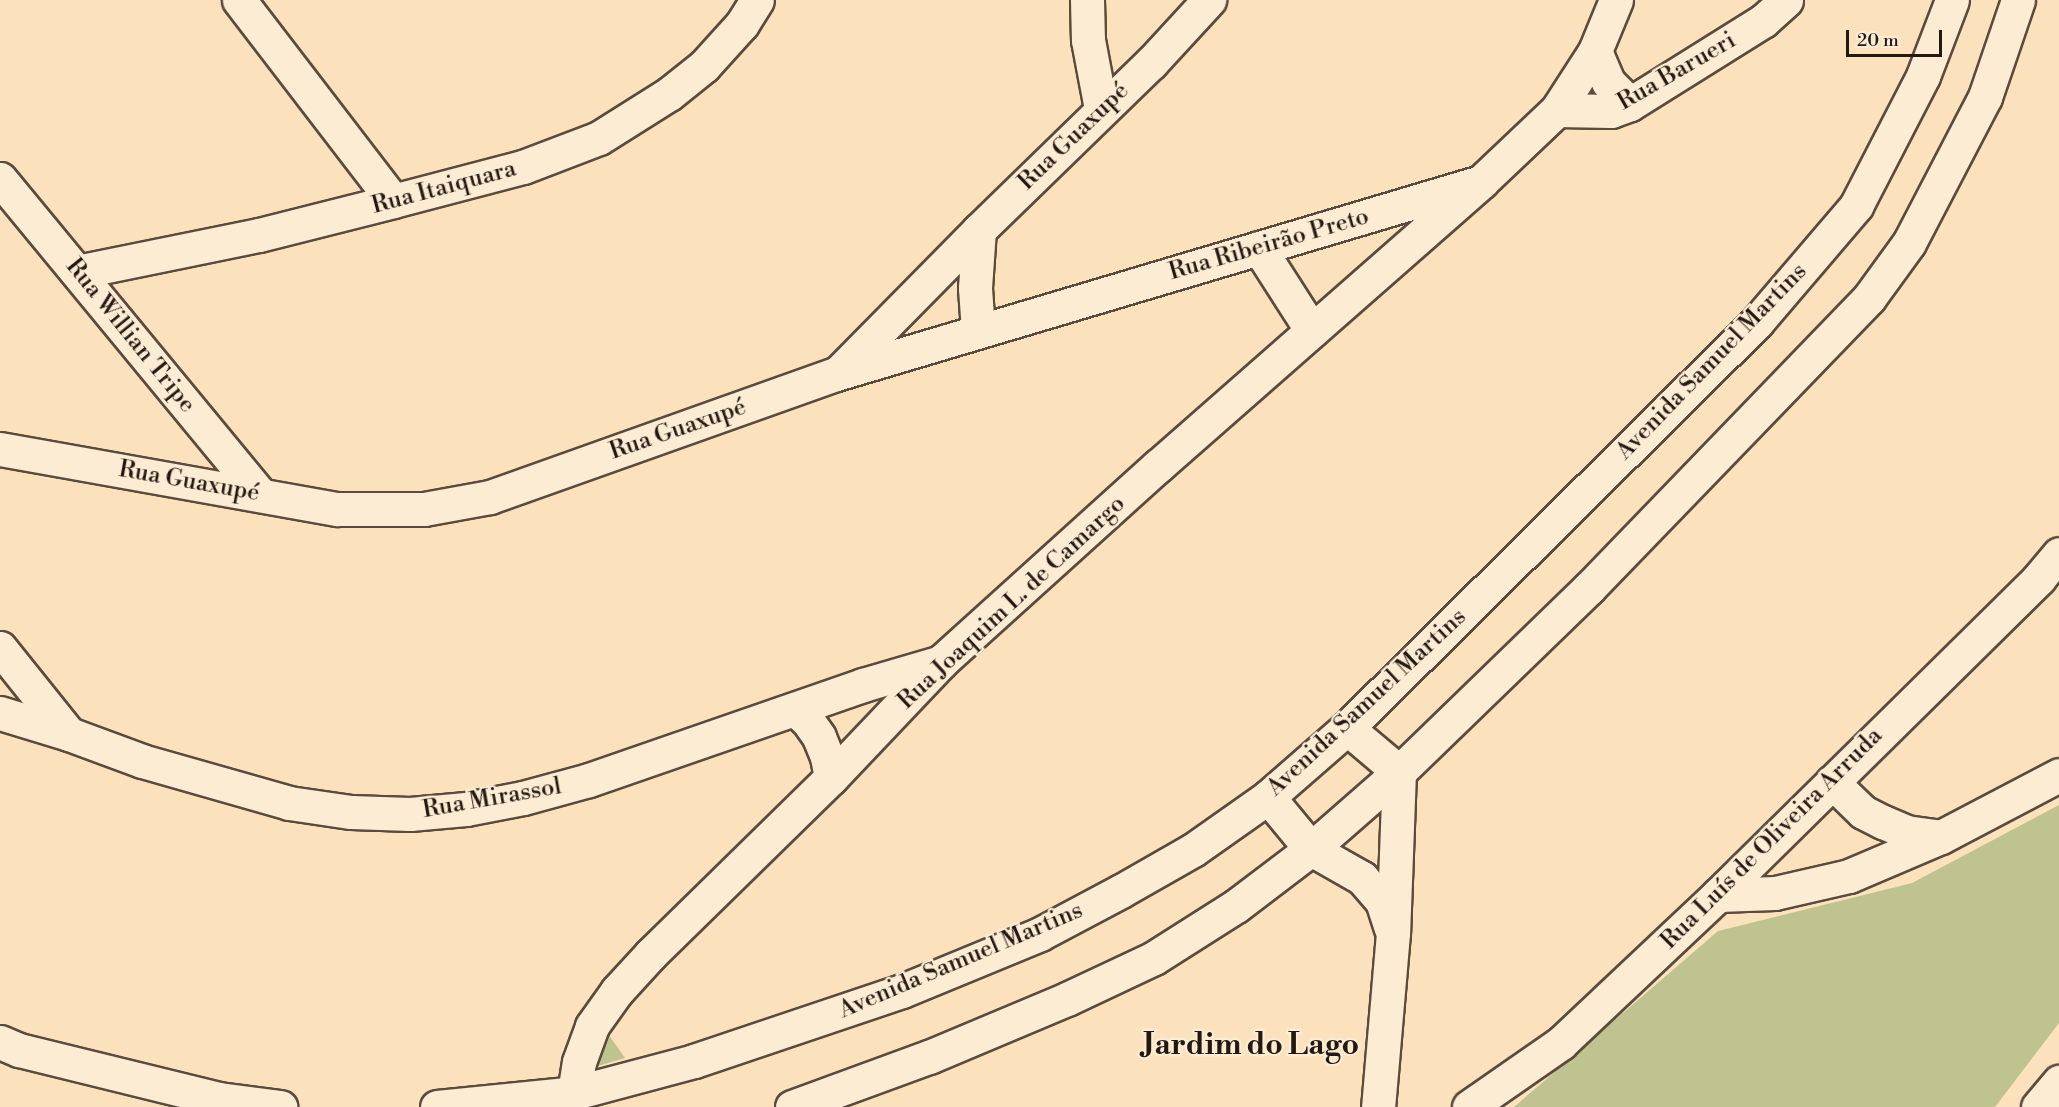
<!DOCTYPE html>
<meta charset="utf-8">
<style>
body{margin:0}
#map{position:relative;width:2059px;height:1107px;overflow:hidden;background:#fbe2bd;font-family:"Libre Bodoni",serif}
div>[style]{position:absolute}
.green>*{inset:0;background:#bfc390}
.roads{filter:drop-shadow(2px 0 #5a4b3d) drop-shadow(-2px 0 #5a4b3d) drop-shadow(0 2px #5a4b3d) drop-shadow(0 -2px #5a4b3d)}
.minor>*{height:33px;margin:-16.5px;padding:0 16.5px;transform-origin:16.5px;border-radius:16.5px;background:#fcecd4}
.secondary>*{height:33px;margin:-16.5px;padding:0 16.5px;transform-origin:16.5px;border-radius:16.5px;background:#fcecd4}
span{translate:-50% -50%;white-space:nowrap;text-align:center;line-height:1.15;-webkit-text-stroke:4.5px #fcecd4;paint-order:stroke}
.street-label{font-size:24px;color:#241912}
.district-label{font-size:30px;color:#241912;font-weight:700}
.scale{position:absolute;left:1846px;top:30px;width:96px;height:27px;box-sizing:border-box;border:3px solid #241912;border-top:0;padding-left:8px;font-size:18px;line-height:21px;white-space:nowrap;color:#241912;-webkit-text-stroke:4px #fcecd4;paint-order:stroke}
</style>
<div id="map">
<div class="green">
<div style="clip-path:polygon(2059px 805px,2059px 1023px,1995px 1107px,1514px 1107px,1718px 931px,1912px 883px)"></div>
<div style="clip-path:polygon(599px 1021px,625px 1058px,564px 1076px)"></div>
</div>
<div class="roads">
<div class="minor">
<div style="left:239px;top:0;width:253px;rotate:52.5deg"></div>
<div style="left:1087px;top:0;width:40px;rotate:88.6deg"></div>
<div style="left:1088px;top:40px;width:70px;rotate:79.3deg"></div>
<div style="left:1595px;top:51px;width:34px;rotate:67deg"></div>
<div style="left:1608px;top:82px;width:31px;rotate:45deg"></div>
<div style="left:1557px;top:110px;width:54px;rotate:1.1deg"></div>
<div style="left:1611px;top:111px;width:20px;rotate:-20deg"></div>
<div style="left:1630px;top:104px;width:157px;rotate:-32deg"></div>
<div style="left:1763px;top:21px;width:31px;rotate:-42deg"></div>
<div style="left:0;top:179px;width:407px;rotate:50.5deg"></div>
<div style="left:1259px;top:248px;width:98px;rotate:57.4deg"></div>
<div style="left:77px;top:272px;width:186px;rotate:-11.5deg"></div>
<div style="left:259px;top:235px;width:138px;rotate:-14.2deg"></div>
<div style="left:393px;top:201px;width:134px;rotate:-14.7deg"></div>
<div style="left:523px;top:167px;width:81px;rotate:-20.9deg"></div>
<div style="left:599px;top:138px;width:83px;rotate:-32.2deg"></div>
<div style="left:669px;top:94px;width:45px;rotate:-38.7deg"></div>
<div style="left:704px;top:66px;width:57px;rotate:-47.9deg"></div>
<div style="left:742px;top:24px;width:28px;rotate:-58deg"></div>
<div style="left:978px;top:331px;width:43px;rotate:-94deg"></div>
<div style="left:975px;top:288px;width:58px;rotate:-86.1deg"></div>
<div style="left:840px;top:371px;width:198px;rotate:-45.4deg"></div>
<div style="left:979px;top:230px;width:240px;rotate:-44.2deg"></div>
<div style="left:1151px;top:63px;width:86px;rotate:-47.4deg"></div>
<div style="left:0;top:449px;width:343px;rotate:10.1deg"></div>
<div style="left:338px;top:509px;width:86px"></div>
<div style="left:424px;top:509px;width:67px;rotate:-10.3deg"></div>
<div style="left:490px;top:497px;width:367px;rotate:-19.6deg"></div>
<div style="left:836px;top:374px;width:673px;rotate:-16.58deg"></div>
<div style="left:0;top:648px;width:110px;rotate:51.3deg"></div>
<div style="left:795px;top:709px;width:18px;rotate:43deg"></div>
<div style="left:808px;top:721px;width:19px;rotate:55deg"></div>
<div style="left:819px;top:737px;width:22px;rotate:68deg"></div>
<div style="left:827px;top:757px;width:21px;rotate:79deg"></div>
<div style="left:0;top:713px;width:72px;rotate:16.9deg"></div>
<div style="left:69px;top:734px;width:78px;rotate:20.3deg"></div>
<div style="left:142px;top:761px;width:153px;rotate:15.9deg"></div>
<div style="left:289px;top:803px;width:63px;rotate:8.3deg"></div>
<div style="left:351px;top:812px;width:59px;rotate:1.9deg"></div>
<div style="left:410px;top:814px;width:56px;rotate:-5.1deg"></div>
<div style="left:466px;top:809px;width:58px;rotate:-10.9deg"></div>
<div style="left:523px;top:798px;width:68px;rotate:-15.3deg"></div>
<div style="left:589px;top:780px;width:290px;rotate:-19.1deg"></div>
<div style="left:863px;top:685px;width:81px;rotate:-16.4deg"></div>
<div style="left:1347px;top:728px;width:68px;rotate:40.2deg"></div>
<div style="left:1399px;top:772px;width:161px;rotate:92.1deg"></div>
<div style="left:1393px;top:933px;width:175px;rotate:94.9deg"></div>
<div style="left:1832px;top:782px;width:43px;rotate:44.1deg"></div>
<div style="left:1863px;top:812px;width:22px;rotate:27deg"></div>
<div style="left:1883px;top:822px;width:25px;rotate:23deg"></div>
<div style="left:1906px;top:832px;width:35px;rotate:8deg"></div>
<div style="left:1268px;top:797px;width:67px;rotate:50.4deg"></div>
<div style="left:1311px;top:849px;width:59px;rotate:29.6deg"></div>
<div style="left:1362px;top:878px;width:30px;rotate:49deg"></div>
<div style="left:1382px;top:901px;width:28px;rotate:72deg"></div>
<div style="left:1718px;top:895px;width:57px;rotate:-2deg"></div>
<div style="left:1775px;top:893px;width:76px;rotate:-12.9deg"></div>
<div style="left:1849px;top:876px;width:100px;rotate:-23deg"></div>
<div style="left:1941px;top:837px;width:133px;rotate:-27.7deg"></div>
<div style="left:574px;top:1093px;width:31px;rotate:-81deg"></div>
<div style="left:579px;top:1062px;width:38px;rotate:-70deg"></div>
<div style="left:592px;top:1026px;width:43px;rotate:-54.5deg"></div>
<div style="left:617px;top:991px;width:50px;rotate:-47.4deg"></div>
<div style="left:651px;top:954px;width:252px;rotate:-44.4deg"></div>
<div style="left:831px;top:778px;width:161px;rotate:-46.5deg"></div>
<div style="left:942px;top:661px;width:291px;rotate:-42.1deg"></div>
<div style="left:1158px;top:466px;width:430px;rotate:-41.3deg"></div>
<div style="left:1481px;top:182px;width:105px;rotate:-43.5deg"></div>
<div style="left:1557px;top:110px;width:70px;rotate:-57.2deg"></div>
<div style="left:1595px;top:51px;width:55px;rotate:-67.6deg"></div>
<div style="left:1469px;top:1107px;width:112px;rotate:-34.8deg"></div>
<div style="left:1561px;top:1043px;width:216px;rotate:-43.3deg"></div>
<div style="left:1718px;top:895px;width:451px;rotate:-44.6deg"></div>
<div style="left:2039px;top:578px;width:31px;rotate:-50deg"></div>
<div style="left:2038px;top:1107px;width:33px;rotate:-50deg"></div>
</div>
<div class="secondary">
<div style="left:0;top:1042px;width:21px;rotate:23deg"></div>
<div style="left:19px;top:1050px;width:206px;rotate:13.8deg"></div>
<div style="left:219px;top:1099px;width:62px;rotate:7.5deg"></div>
<div style="left:437px;top:1107px;width:138px;rotate:-5.8deg"></div>
<div style="left:574px;top:1093px;width:124px;rotate:-14.9deg"></div>
<div style="left:694px;top:1061px;width:219px;rotate:-18.6deg"></div>
<div style="left:902px;top:991px;width:149px;rotate:-22.4deg"></div>
<div style="left:1040px;top:934px;width:92px;rotate:-28deg"></div>
<div style="left:1121px;top:891px;width:83px;rotate:-29.7deg"></div>
<div style="left:1193px;top:850px;width:92px;rotate:-35.2deg"></div>
<div style="left:1268px;top:797px;width:105px;rotate:-41.1deg"></div>
<div style="left:1347px;top:728px;width:577px;rotate:-44.72deg"></div>
<div style="left:1757px;top:322px;width:153px;rotate:-49.5deg"></div>
<div style="left:1856px;top:206px;width:146px;rotate:-62.7deg"></div>
<div style="left:1923px;top:76px;width:81px;rotate:-69.1deg"></div>
<div style="left:792px;top:1107px;width:146px;rotate:-20.1deg"></div>
<div style="left:929px;top:1057px;width:150px;rotate:-22.8deg"></div>
<div style="left:1067px;top:999px;width:96px;rotate:-25.2deg"></div>
<div style="left:1154px;top:958px;width:97px;rotate:-32.4deg"></div>
<div style="left:1236px;top:906px;width:94px;rotate:-37.2deg"></div>
<div style="left:1311px;top:849px;width:117px;rotate:-41.2deg"></div>
<div style="left:1399px;top:772px;width:264px;rotate:-44.1deg"></div>
<div style="left:1589px;top:588px;width:403px;rotate:-46deg"></div>
<div style="left:1869px;top:298px;width:68px;rotate:-54deg"></div>
<div style="left:1909px;top:243px;width:165px;rotate:-62.5deg"></div>
<div style="left:1985px;top:97px;width:102px;rotate:-71.2deg"></div>
</div>
</div>
<div class="street-label">
<span style="left:1677px;top:72px;rotate:-30deg">Rua Barueri</span>
<span style="left:1074px;top:137px;rotate:-44deg">Rua Guaxupé</span>
<span style="left:444px;top:188px;rotate:-15deg">Rua Itaiquara</span>
<span style="left:1269px;top:245px;rotate:-16deg">Rua Ribeirão Preto</span>
<span style="left:130px;top:336px;rotate:51deg">Rua Willian Tripe</span>
<span style="left:1712px;top:362px;rotate:-46deg">Avenida Samuel Martins</span>
<span style="left:678px;top:430px;rotate:-19deg">Rua Guaxupé</span>
<span style="left:189px;top:482px;rotate:10deg">Rua Guaxupé</span>
<span style="left:1012px;top:603px;rotate:-43deg">Rua Joaquim L. de Camargo</span>
<span style="left:1367px;top:703px;rotate:-43deg">Avenida Samuel Martins</span>
<span style="left:492px;top:799px;rotate:-10deg">Rua Mirassol</span>
<span style="left:1772px;top:839px;rotate:-45deg">Rua Luís de Oliveira Arruda</span>
<span style="left:961px;top:961px;rotate:-23deg">Avenida Samuel Martins</span>
</div>
<div class="district-label">
<span style="left:1251px;top:1045px">Jardim do Lago</span>
</div>
<div class="scale">20 m</div>
</div>
